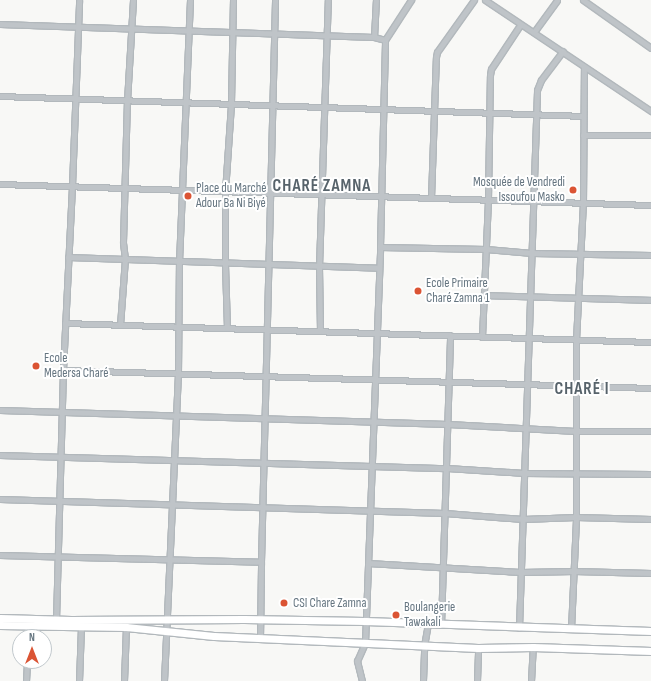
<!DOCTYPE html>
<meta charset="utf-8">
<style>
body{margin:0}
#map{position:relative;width:651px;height:681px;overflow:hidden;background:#f8f8f6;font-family:"Sofia Sans Condensed",sans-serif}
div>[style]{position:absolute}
.roads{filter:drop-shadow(1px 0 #b2b8bc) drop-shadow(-1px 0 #b2b8bc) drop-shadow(0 1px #b2b8bc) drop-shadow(0 -1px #b2b8bc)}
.street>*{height:5px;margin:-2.5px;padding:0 2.5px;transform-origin:2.5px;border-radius:2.5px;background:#bfc4c8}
.secondary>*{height:7px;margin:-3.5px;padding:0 3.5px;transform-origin:3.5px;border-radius:3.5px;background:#fff}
.dots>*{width:11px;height:11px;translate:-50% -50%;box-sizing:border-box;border:2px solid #fff;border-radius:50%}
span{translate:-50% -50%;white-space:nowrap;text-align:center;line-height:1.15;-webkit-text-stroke:4px #fff;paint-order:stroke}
.poi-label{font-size:13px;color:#657580}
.right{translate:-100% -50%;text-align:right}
.left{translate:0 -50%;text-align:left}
.district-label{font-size:17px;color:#57636b;font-weight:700;letter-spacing:1px}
.north{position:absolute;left:12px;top:629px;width:40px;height:40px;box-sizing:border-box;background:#fff;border:1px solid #c1c8cc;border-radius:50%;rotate:0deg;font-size:11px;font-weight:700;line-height:16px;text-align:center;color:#657580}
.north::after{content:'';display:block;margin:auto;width:14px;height:18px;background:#db5434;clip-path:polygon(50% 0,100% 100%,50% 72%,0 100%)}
</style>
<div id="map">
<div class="roads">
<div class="street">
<div style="left:485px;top:0;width:200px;rotate:33.8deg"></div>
<div style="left:583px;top:0;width:83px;rotate:35.2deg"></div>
<div style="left:0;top:24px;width:374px;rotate:2deg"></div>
<div style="left:374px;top:37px;width:11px;rotate:15deg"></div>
<div style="left:534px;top:32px;width:39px;rotate:-54deg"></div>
<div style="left:374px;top:37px;width:37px;rotate:-87deg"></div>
<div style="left:0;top:96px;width:583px;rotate:1.96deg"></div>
<div style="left:583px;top:135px;width:68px"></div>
<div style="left:0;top:184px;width:651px;rotate:1.85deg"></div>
<div style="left:431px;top:198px;width:141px;rotate:-88deg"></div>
<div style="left:436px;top:57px;width:5px;rotate:-79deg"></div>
<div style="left:437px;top:52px;width:64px;rotate:-54.6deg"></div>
<div style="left:380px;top:247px;width:106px;rotate:1.1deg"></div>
<div style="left:486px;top:249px;width:46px;rotate:5deg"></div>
<div style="left:532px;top:253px;width:119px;rotate:1deg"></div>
<div style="left:68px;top:257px;width:311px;rotate:2deg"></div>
<div style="left:484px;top:295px;width:167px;rotate:1.7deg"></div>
<div style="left:65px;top:323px;width:586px;rotate:1.86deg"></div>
<div style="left:120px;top:325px;width:66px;rotate:-85.7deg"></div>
<div style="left:125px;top:259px;width:17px;rotate:-97deg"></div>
<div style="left:123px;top:242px;width:141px;rotate:-88.4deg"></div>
<div style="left:127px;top:101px;width:101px;rotate:-86.6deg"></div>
<div style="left:227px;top:328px;width:64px;rotate:-91.8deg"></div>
<div style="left:225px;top:264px;width:72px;rotate:-90deg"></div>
<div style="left:225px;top:192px;width:89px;rotate:-86.1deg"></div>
<div style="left:231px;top:103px;width:103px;rotate:-88.9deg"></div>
<div style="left:320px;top:331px;width:64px;rotate:-90.9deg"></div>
<div style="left:319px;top:267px;width:267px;rotate:-88.1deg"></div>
<div style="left:482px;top:337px;width:138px;rotate:-87.5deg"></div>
<div style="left:488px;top:199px;width:124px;rotate:-89.1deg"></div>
<div style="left:490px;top:75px;width:6px;rotate:-81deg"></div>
<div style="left:491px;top:69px;width:53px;rotate:-56.6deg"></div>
<div style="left:63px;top:370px;width:588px;rotate:1.75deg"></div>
<div style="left:0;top:410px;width:448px;rotate:1.8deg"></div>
<div style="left:448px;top:424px;width:128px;rotate:3.1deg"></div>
<div style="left:576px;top:431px;width:75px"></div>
<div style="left:0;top:455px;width:447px;rotate:1.7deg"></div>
<div style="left:447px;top:468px;width:77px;rotate:3.7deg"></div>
<div style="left:524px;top:473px;width:127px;rotate:0.5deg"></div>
<div style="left:0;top:499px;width:445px;rotate:1.8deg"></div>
<div style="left:445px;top:513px;width:78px;rotate:4.4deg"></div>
<div style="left:523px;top:519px;width:53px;rotate:-2.2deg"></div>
<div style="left:576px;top:517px;width:75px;rotate:1.5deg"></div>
<div style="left:0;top:555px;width:261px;rotate:1.5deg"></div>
<div style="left:368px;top:563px;width:153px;rotate:3.4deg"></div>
<div style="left:521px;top:572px;width:53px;rotate:-1.1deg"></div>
<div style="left:574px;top:571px;width:77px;rotate:1.5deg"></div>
<div style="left:56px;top:620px;width:250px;rotate:-88.4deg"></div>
<div style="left:63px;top:370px;width:184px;rotate:-87.2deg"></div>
<div style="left:72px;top:186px;width:186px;rotate:-87.8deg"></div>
<div style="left:441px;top:625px;width:290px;rotate:-88.2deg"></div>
<div style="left:519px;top:628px;width:538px;rotate:-88.08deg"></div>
<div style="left:537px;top:90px;width:11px;rotate:-68deg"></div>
<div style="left:541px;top:80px;width:36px;rotate:-53deg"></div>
<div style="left:571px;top:629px;width:112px;rotate:-87.4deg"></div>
<div style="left:576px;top:517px;width:177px;rotate:-90deg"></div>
<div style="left:576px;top:340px;width:137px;rotate:-87.1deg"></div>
<div style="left:583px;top:203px;width:136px;rotate:-89.6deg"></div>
<div style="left:27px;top:637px;width:12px;rotate:-85deg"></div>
<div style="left:260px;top:638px;width:76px;rotate:-89.2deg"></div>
<div style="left:261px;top:562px;width:562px;rotate:-88.57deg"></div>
<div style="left:26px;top:681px;width:20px;rotate:-87deg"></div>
<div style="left:79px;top:681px;width:55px;rotate:-87.9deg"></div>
<div style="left:124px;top:681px;width:54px;rotate:-87.9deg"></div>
<div style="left:164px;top:681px;width:308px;rotate:-87.4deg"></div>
<div style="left:178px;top:373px;width:111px;rotate:-89.5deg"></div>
<div style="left:179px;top:262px;width:262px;rotate:-87.6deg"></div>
<div style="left:362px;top:681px;width:21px;rotate:-104deg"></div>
<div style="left:357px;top:661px;width:20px;rotate:-66deg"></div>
<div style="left:365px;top:643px;width:396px;rotate:-87.8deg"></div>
<div style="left:380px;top:247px;width:207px;rotate:-88.6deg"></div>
<div style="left:385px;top:40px;width:48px;rotate:-57deg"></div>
<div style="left:423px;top:681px;width:35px;rotate:-88deg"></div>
<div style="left:424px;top:646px;width:22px;rotate:-80deg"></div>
<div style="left:477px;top:681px;width:33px;rotate:-88deg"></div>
<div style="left:531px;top:681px;width:34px;rotate:-87deg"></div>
</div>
<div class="secondary">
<div style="left:0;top:618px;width:71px;rotate:1.6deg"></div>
<div style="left:71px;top:620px;width:173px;rotate:-0.3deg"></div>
<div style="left:244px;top:619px;width:121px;rotate:0.9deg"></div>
<div style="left:365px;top:621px;width:286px;rotate:2deg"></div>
<div style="left:0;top:625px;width:126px;rotate:0.9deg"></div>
<div style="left:126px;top:627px;width:88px;rotate:5.8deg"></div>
<div style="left:214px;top:636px;width:264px;rotate:2.6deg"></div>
<div style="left:478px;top:648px;width:55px;rotate:-1deg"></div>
<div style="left:533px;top:647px;width:118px;rotate:1.9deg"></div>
</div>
</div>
<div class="dots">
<div style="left:573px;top:190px;background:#db5434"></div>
<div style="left:188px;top:196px;background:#db5434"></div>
<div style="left:418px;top:291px;background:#db5434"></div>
<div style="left:36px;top:366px;background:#db5434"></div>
<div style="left:284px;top:603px;background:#db5434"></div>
<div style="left:396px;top:615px;background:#db5434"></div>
</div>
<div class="poi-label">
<span class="right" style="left:565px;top:190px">Mosquée de Vendredi<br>Issoufou Masko</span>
<span class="left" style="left:196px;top:196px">Place du Marché<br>Adour Ba Ni Biyé</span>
<span class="left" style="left:426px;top:291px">Ecole Primaire<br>Charé Zamna 1</span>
<span class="left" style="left:44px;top:366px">Ecole<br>Medersa Charé</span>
<span class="left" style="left:293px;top:603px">CSI Chare Zamna</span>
<span class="left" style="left:404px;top:615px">Boulangerie<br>Tawakali</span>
</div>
<div class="district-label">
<span style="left:322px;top:187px">CHARÉ ZAMNA</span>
<span style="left:582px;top:390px">CHARÉ I</span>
</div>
<div class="north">N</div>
</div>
